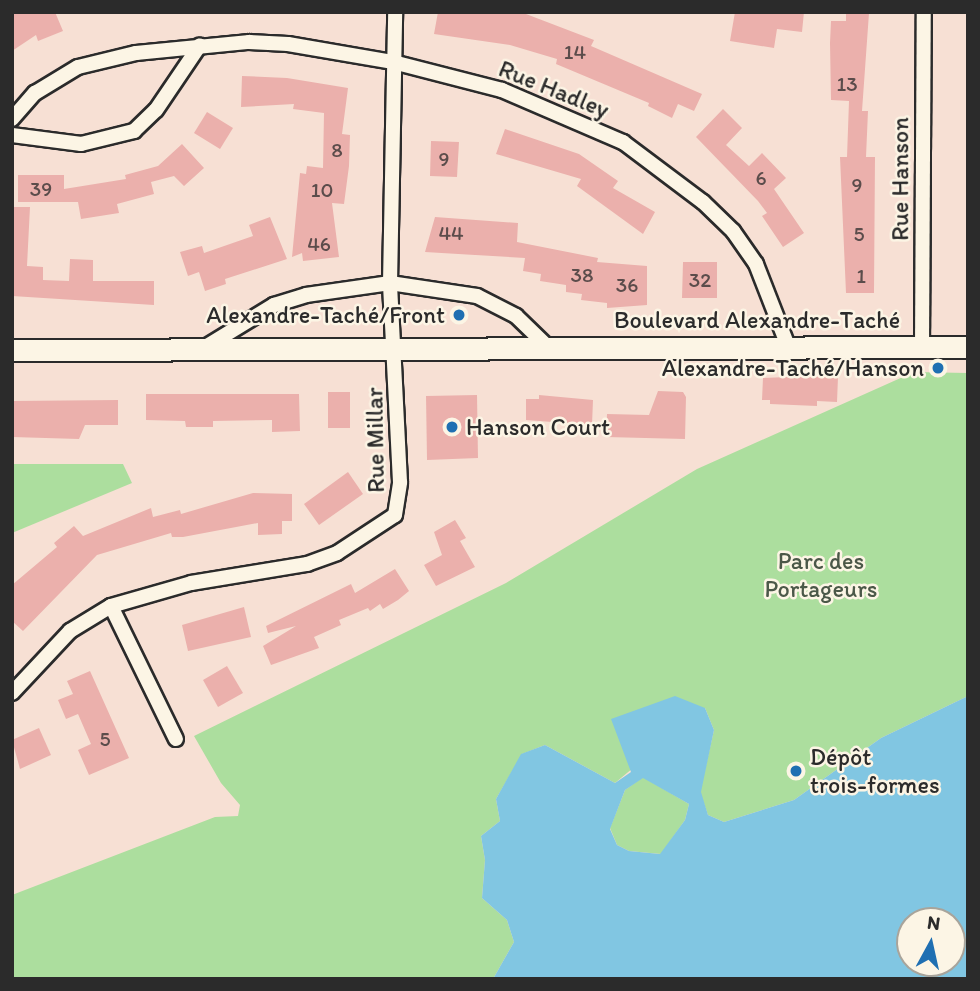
<!DOCTYPE html>
<meta charset="utf-8">
<style>
body{margin:0}
#map{position:relative;width:980px;height:991px;overflow:hidden;background:#f7e0d4;font-family:Itim,sans-serif}
div>[style]{position:absolute}
.green>*{inset:0;background:#acde9e}
.water>*{inset:0;background:#81c6e2}
.building>*{inset:0;background:#ebb0ac}
.roads{filter:drop-shadow(2px 0 #2b2b2b) drop-shadow(-2px 0 #2b2b2b) drop-shadow(0 2px #2b2b2b) drop-shadow(0 -2px #2b2b2b)}
.street>*{height:14px;margin:-7px;padding:0 7px;transform-origin:7px;border-radius:7px;background:#fcf5e5}
.secondary>*{height:21px;margin:-10.5px;padding:0 10.5px;transform-origin:10.5px;border-radius:10.5px;background:#fcf5e5}
.dots>*{width:19px;height:19px;translate:-50% -50%;box-sizing:border-box;border:4px solid #fcf5e5;border-radius:50%}
span{translate:-50% -50%;white-space:nowrap;text-align:center;line-height:1.15;-webkit-text-stroke:5px #fcf5e5;paint-order:stroke}
.number-label{font-size:21px;color:#5b4c4b}
.number-label span{-webkit-text-stroke-width:0}
.street-label{font-size:24px;color:#2b2b2b}
.poi-label{font-size:24px;color:#2b2b2b}
.right{translate:-100% -50%;text-align:right}
.left{translate:0 -50%;text-align:left}
.park-label{font-size:24px;color:#4b5848}
.frame{position:absolute;inset:0;border:14px solid #2b2b2b;pointer-events:none}
.north{position:absolute;left:896px;top:907px;width:70px;height:70px;box-sizing:border-box;background:#fcf5e5;border:2px solid #a8a49b;border-radius:50%;rotate:8deg;font-size:19px;font-weight:700;line-height:28px;text-align:center;color:#2b2b2b}
.north::after{content:'';display:block;margin:auto;width:24px;height:32px;background:#1f6fb2;clip-path:polygon(50% 0,100% 100%,50% 72%,0 100%)}
</style>
<div id="map">
<div class="green">
<div style="clip-path:polygon(914px 372px,968px 373px,968px 696px,881px 738px,794px 800px,724px 822px,708px 815px,700px 792px,714px 730px,705px 708px,615px 783px,545px 745px,522px 754px,496px 799px,500px 821px,481px 836px,485px 860px,482px 898px,507px 920px,514px 942px,493px 979px,12px 979px,12px 895px,215px 817px,238px 816px,240px 805px,221px 783px,194px 736px,506px 583px,697px 469px)"></div>
<div style="clip-path:polygon(12px 464px,123px 464px,132px 483px,12px 533px)"></div>
<div style="clip-path:polygon(643px 777px,689px 804px,685px 820px,661px 854px,629px 851px,617px 845px,610px 828px,625px 790px)"></div>
</div>
<div class="water">
<div style="clip-path:polygon(evenodd,675px 696px,705px 708px,714px 730px,701px 792px,708px 815px,724px 822px,794px 800px,881px 738px,968px 696px,968px 979px,493px 979px,514px 942px,507px 920px,482px 898px,485px 860px,481px 836px,500px 821px,496px 799px,521px 754px,545px 745px,615px 783px,631px 772px,611px 719px,675px 696px,643px 778px,689px 804px,685px 820px,660px 854px,629px 851px,617px 845px,610px 829px,625px 790px,643px 778px,675px 696px,910px 921px,952px 921px,952px 963px,910px 963px,910px 921px)"></div>
</div>
<div class="building">
<div style="clip-path:polygon(12px 12px,55px 12px,63px 31px,38px 41px,36px 35px,12px 51px)"></div>
<div style="clip-path:polygon(438px 12px,526px 14px,594px 40px,591px 46px,702px 94px,694px 111px,678px 104px,672px 118px,648px 106px,649px 103px,556px 64px,557px 59px,510px 45px,434px 34px)"></div>
<div style="clip-path:polygon(735px 12px,804px 12px,802px 32px,777px 29px,774px 48px,730px 41px)"></div>
<div style="clip-path:polygon(846px 13px,869px 13px,862px 111px,868px 111px,866px 157px,875px 157px,874px 293px,846px 293px,840px 157px,847px 157px,849px 101px,831px 100px,830px 43px,831px 21px,846px 21px)"></div>
<div style="clip-path:polygon(242px 76px,287px 78px,348px 88px,342px 134px,350px 135px,349px 166px,344px 204px,332px 203px,339px 257px,303px 261px,302px 253px,292px 257px,300px 173px,306px 174px,307px 166px,323px 168px,324px 113px,293px 109px,294px 104px,241px 107px)"></div>
<div style="clip-path:polygon(723px 109px,742px 128px,726px 145px,749px 166px,762px 153px,786px 178px,774px 189px,804px 233px,783px 247px,762px 216px,767px 213px,758px 201px,696px 137px)"></div>
<div style="clip-path:polygon(207px 112px,233px 128px,220px 149px,194px 133px)"></div>
<div style="clip-path:polygon(505px 129px,579px 154px,618px 181px,613px 188px,655px 212px,643px 234px,577px 186px,581px 179px,496px 154px)"></div>
<div style="clip-path:polygon(431px 141px,459px 142px,457px 177px,430px 176px)"></div>
<div style="clip-path:polygon(182px 144px,204px 168px,184px 186px,174px 176px,151px 182px,154px 194px,117px 204px,119px 213px,81px 219px,78px 202px,18px 202px,18px 175px,64px 175px,64px 189px,126px 179px,125px 175px,158px 166px)"></div>
<div style="clip-path:polygon(12px 207px,30px 207px,27px 266px,43px 267px,43px 280px,69px 281px,70px 259px,93px 260px,93px 281px,154px 281px,154px 305px,12px 296px)"></div>
<div style="clip-path:polygon(270px 217px,287px 259px,225px 279px,226px 284px,205px 291px,199px 272px,188px 276px,180px 252px,202px 246px,204px 253px,253px 236px,249px 225px)"></div>
<div style="clip-path:polygon(435px 217px,518px 223px,517px 242px,598px 258px,597px 262px,647px 266px,647px 305px,607px 308px,607px 303px,581px 300px,582px 294px,566px 292px,566px 285px,540px 281px,541px 274px,523px 271px,525px 258px,425px 252px)"></div>
<div style="clip-path:polygon(683px 262px,717px 262px,717px 298px,682px 298px)"></div>
<div style="clip-path:polygon(812px 376px,838px 377px,837px 402px,817px 401px,817px 406px,770px 404px,770px 400px,762px 400px,763px 378px)"></div>
<div style="clip-path:polygon(658px 391px,683px 392px,686px 397px,685px 439px,606px 437px,607px 414px,649px 415px)"></div>
<div style="clip-path:polygon(328px 392px,350px 392px,350px 428px,328px 428px)"></div>
<div style="clip-path:polygon(146px 394px,299px 394px,300px 431px,272px 432px,272px 420px,213px 421px,213px 427px,186px 427px,185px 421px,146px 420px)"></div>
<div style="clip-path:polygon(477px 395px,478px 458px,427px 460px,426px 396px)"></div>
<div style="clip-path:polygon(539px 395px,593px 400px,592px 425px,526px 420px,526px 399px,539px 399px)"></div>
<div style="clip-path:polygon(118px 400px,118px 425px,85px 425px,79px 439px,12px 437px,12px 401px)"></div>
<div style="clip-path:polygon(348px 472px,363px 494px,319px 525px,304px 504px)"></div>
<div style="clip-path:polygon(253px 493px,292px 494px,292px 521px,282px 521px,282px 534px,258px 535px,258px 523px,183px 537px,172px 537px,171px 533px,97px 555px,23px 631px,12px 621px,12px 585px,57px 547px,54px 543px,74px 526px,83px 536px,151px 508px,153px 517px,180px 510px,181px 514px)"></div>
<div style="clip-path:polygon(455px 520px,466px 538px,460px 541px,475px 567px,436px 586px,424px 565px,442px 555px,434px 532px)"></div>
<div style="clip-path:polygon(395px 569px,409px 591px,398px 600px,383px 609px,380px 604px,370px 611px,368px 608px,339px 620px,341px 625px,314px 637px,319px 648px,271px 665px,263px 646px,296px 626px,268px 633px,266px 626px,351px 584px,355px 593px)"></div>
<div style="clip-path:polygon(244px 607px,251px 637px,188px 651px,182px 625px)"></div>
<div style="clip-path:polygon(227px 666px,243px 693px,218px 707px,203px 680px)"></div>
<div style="clip-path:polygon(90px 671px,129px 758px,89px 775px,78px 750px,91px 744px,78px 714px,66px 719px,58px 700px,73px 694px,67px 681px)"></div>
<div style="clip-path:polygon(39px 728px,51px 755px,20px 769px,12px 740px)"></div>
</div>
<div class="roads">
<div class="street">
<div style="left:12px;top:119px;width:35px;rotate:-49deg"></div>
<div style="left:35px;top:93px;width:50px;rotate:-31.2deg"></div>
<div style="left:78px;top:67px;width:60px;rotate:-13.6deg"></div>
<div style="left:136px;top:53px;width:114px;rotate:-5.6deg"></div>
<div style="left:249px;top:42px;width:39px;rotate:3deg"></div>
<div style="left:288px;top:44px;width:107px;rotate:9.7deg"></div>
<div style="left:393px;top:62px;width:113px;rotate:14.4deg"></div>
<div style="left:502px;top:90px;width:132px;rotate:23.3deg"></div>
<div style="left:623px;top:142px;width:100px;rotate:36.9deg"></div>
<div style="left:703px;top:202px;width:42px;rotate:44deg"></div>
<div style="left:733px;top:231px;width:40px;rotate:55.1deg"></div>
<div style="left:756px;top:264px;width:88px;rotate:68.7deg"></div>
<div style="left:12px;top:135px;width:70px;rotate:7.4deg"></div>
<div style="left:81px;top:144px;width:55px;rotate:-13.8deg"></div>
<div style="left:134px;top:131px;width:30px;rotate:-44deg"></div>
<div style="left:156px;top:110px;width:78px;rotate:-55.9deg"></div>
<div style="left:207px;top:346px;width:79px;rotate:-31.5deg"></div>
<div style="left:274px;top:305px;width:34px;rotate:-17deg"></div>
<div style="left:306px;top:295px;width:85px;rotate:-8.1deg"></div>
<div style="left:390px;top:283px;width:88px;rotate:8.5deg"></div>
<div style="left:477px;top:296px;width:44px;rotate:27.1deg"></div>
<div style="left:516px;top:316px;width:42px;rotate:44deg"></div>
<div style="left:922px;top:347px;width:335px;rotate:-89.7deg"></div>
<div style="left:111px;top:606px;width:148px;rotate:64deg"></div>
<div style="left:12px;top:693px;width:85px;rotate:-46.9deg"></div>
<div style="left:70px;top:631px;width:48px;rotate:-31.4deg"></div>
<div style="left:111px;top:606px;width:83px;rotate:-16deg"></div>
<div style="left:191px;top:583px;width:118px;rotate:-9.3deg"></div>
<div style="left:307px;top:564px;width:32px;rotate:-20deg"></div>
<div style="left:337px;top:553px;width:69px;rotate:-33.2deg"></div>
<div style="left:395px;top:515px;width:33px;rotate:-81deg"></div>
<div style="left:400px;top:482px;width:199px;rotate:-92.9deg"></div>
<div style="left:390px;top:283px;width:271px;rotate:-88.9deg"></div>
</div>
<div class="secondary">
<div style="left:12px;top:350px;width:956px;rotate:-0.18deg"></div>
</div>
</div>
<div class="dots">
<div style="left:459px;top:315px;background:#1f6fb2"></div>
<div style="left:938px;top:368px;background:#1f6fb2"></div>
<div style="left:452px;top:427px;background:#1f6fb2"></div>
<div style="left:796px;top:771px;background:#1f6fb2"></div>
</div>
<div class="number-label">
<span style="left:575px;top:52px">14</span>
<span style="left:847px;top:84px">13</span>
<span style="left:337px;top:150px">8</span>
<span style="left:444px;top:159px">9</span>
<span style="left:761px;top:178px">6</span>
<span style="left:857px;top:185px">9</span>
<span style="left:41px;top:189px">39</span>
<span style="left:322px;top:190px">10</span>
<span style="left:451px;top:233px">44</span>
<span style="left:859px;top:234px">5</span>
<span style="left:319px;top:244px">46</span>
<span style="left:582px;top:275px">38</span>
<span style="left:861px;top:276px">1</span>
<span style="left:700px;top:280px">32</span>
<span style="left:627px;top:285px">36</span>
<span style="left:105px;top:739px">5</span>
</div>
<div class="street-label">
<span style="left:554px;top:89px;rotate:22deg">Rue Hadley</span>
<span style="left:900px;top:179px;rotate:-90deg">Rue Hanson</span>
<span style="left:757px;top:320px">Boulevard Alexandre-Taché</span>
<span style="left:375px;top:440px;rotate:-91deg">Rue Millar</span>
</div>
<div class="poi-label">
<span class="right" style="left:445px;top:315px">Alexandre-Taché/Front</span>
<span class="right" style="left:924px;top:368px">Alexandre-Taché/Hanson</span>
<span class="left" style="left:466px;top:427px">Hanson Court</span>
<span class="left" style="left:810px;top:771px">Dépôt<br>trois-formes</span>
</div>
<div class="park-label">
<span style="left:821px;top:575px">Parc des<br>Portageurs</span>
</div>
<div class="frame"></div>
<div class="north">N</div>
</div>
